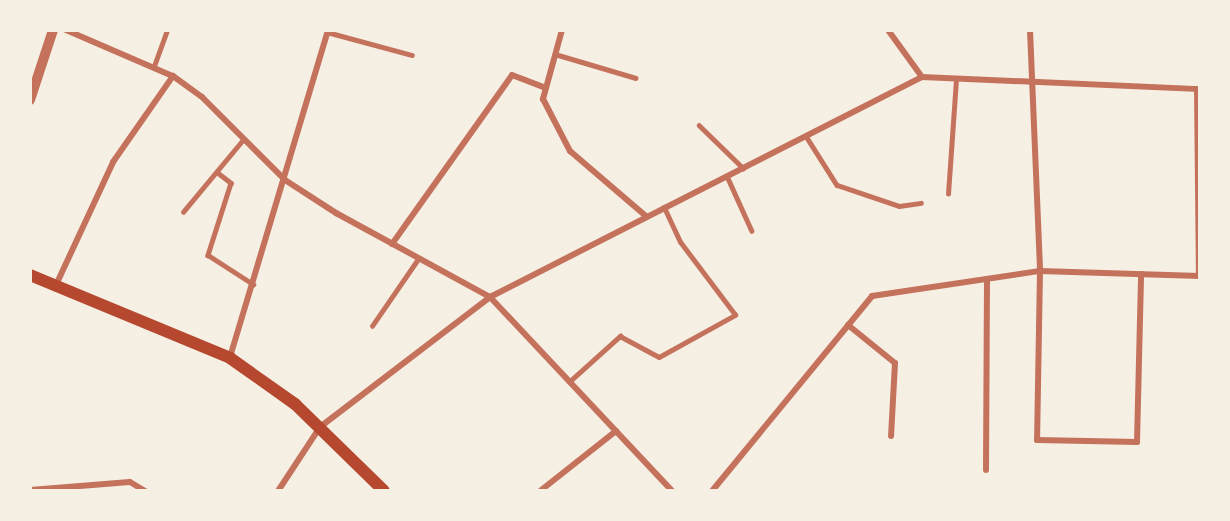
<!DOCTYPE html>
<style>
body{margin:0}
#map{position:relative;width:1230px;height:521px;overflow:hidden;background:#f6efe4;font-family:Merriweather,serif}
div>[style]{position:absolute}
.service>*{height:4.5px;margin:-2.25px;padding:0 2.25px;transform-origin:2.25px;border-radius:2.25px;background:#c5725c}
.minor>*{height:6px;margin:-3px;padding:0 3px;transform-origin:3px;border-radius:3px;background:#c5725c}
.tertiary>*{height:10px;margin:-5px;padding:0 5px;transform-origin:5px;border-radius:5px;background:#c5725c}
.secondary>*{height:12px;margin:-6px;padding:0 6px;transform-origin:6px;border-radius:6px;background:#b5482f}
span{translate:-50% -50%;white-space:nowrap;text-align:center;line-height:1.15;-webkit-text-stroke:6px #f6efe4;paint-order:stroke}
.frame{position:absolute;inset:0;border:32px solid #f6efe4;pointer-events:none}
</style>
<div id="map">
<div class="service">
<div style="left:327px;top:32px;width:88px;rotate:15.1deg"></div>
<div style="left:555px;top:54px;width:84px;rotate:16.5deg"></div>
<div style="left:154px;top:66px;width:38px;rotate:-70deg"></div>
<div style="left:699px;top:125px;width:62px;rotate:44.3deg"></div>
<div style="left:806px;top:136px;width:58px;rotate:57.7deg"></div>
<div style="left:837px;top:185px;width:65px;rotate:18.7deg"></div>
<div style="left:899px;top:206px;width:22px;rotate:-8deg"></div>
<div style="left:217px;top:172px;width:18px;rotate:38deg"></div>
<div style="left:231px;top:183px;width:76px;rotate:107.7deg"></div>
<div style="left:208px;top:255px;width:54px;rotate:32.8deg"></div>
<div style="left:727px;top:176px;width:60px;rotate:65.6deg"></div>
<div style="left:948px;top:194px;width:115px;rotate:-86deg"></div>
<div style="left:183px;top:212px;width:92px;rotate:-50.3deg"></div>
<div style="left:372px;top:326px;width:81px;rotate:-55.5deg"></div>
<div style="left:569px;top:382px;width:69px;rotate:-42deg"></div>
<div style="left:620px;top:336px;width:44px;rotate:28.3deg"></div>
<div style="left:659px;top:357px;width:87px;rotate:-28.9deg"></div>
<div style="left:735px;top:315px;width:91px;rotate:-127deg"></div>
<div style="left:680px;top:242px;width:38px;rotate:-115deg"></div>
</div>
<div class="minor">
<div style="left:66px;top:30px;width:116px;rotate:23.3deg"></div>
<div style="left:173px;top:76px;width:36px;rotate:36deg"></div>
<div style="left:202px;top:97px;width:117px;rotate:45deg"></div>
<div style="left:285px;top:180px;width:61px;rotate:32.9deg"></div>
<div style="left:336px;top:213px;width:175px;rotate:28.6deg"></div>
<div style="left:490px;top:297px;width:266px;rotate:46.8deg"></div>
<div style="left:562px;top:30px;width:72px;rotate:105.4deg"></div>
<div style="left:543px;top:99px;width:59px;rotate:62.6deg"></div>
<div style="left:570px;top:151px;width:101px;rotate:40.6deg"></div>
<div style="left:888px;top:30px;width:58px;rotate:54.1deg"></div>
<div style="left:1030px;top:30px;width:241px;rotate:87.6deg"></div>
<div style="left:1040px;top:271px;width:169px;rotate:91deg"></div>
<div style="left:1037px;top:440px;width:100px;rotate:1.1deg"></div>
<div style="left:1137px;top:442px;width:168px;rotate:-88.6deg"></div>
<div style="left:1197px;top:89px;width:187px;rotate:89.4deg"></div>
<div style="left:392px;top:244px;width:207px;rotate:-54.6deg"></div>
<div style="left:512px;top:75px;width:36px;rotate:21deg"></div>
<div style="left:56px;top:285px;width:136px;rotate:-65.1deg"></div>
<div style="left:113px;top:162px;width:105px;rotate:-55.1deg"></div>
<div style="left:848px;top:325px;width:60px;rotate:39deg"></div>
<div style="left:895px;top:363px;width:73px;rotate:93.1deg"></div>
<div style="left:230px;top:357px;width:341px;rotate:-73.3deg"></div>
<div style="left:986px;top:470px;width:191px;rotate:-89.7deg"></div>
<div style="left:30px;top:490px;width:100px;rotate:-4.6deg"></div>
<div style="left:130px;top:482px;width:17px;rotate:31deg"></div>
<div style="left:278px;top:491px;width:77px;rotate:-56.7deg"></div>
<div style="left:320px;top:427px;width:214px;rotate:-37.4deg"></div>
<div style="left:490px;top:297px;width:485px;rotate:-27deg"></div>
<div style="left:922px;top:77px;width:278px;rotate:2.5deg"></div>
<div style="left:540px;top:491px;width:97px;rotate:-38.3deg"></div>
<div style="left:712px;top:491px;width:252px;rotate:-50.6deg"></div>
<div style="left:872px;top:296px;width:170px;rotate:-8.5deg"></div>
<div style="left:1040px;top:271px;width:160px;rotate:1.8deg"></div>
</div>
<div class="tertiary">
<div style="left:30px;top:100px;width:74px;rotate:-71.8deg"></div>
</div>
<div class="secondary">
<div style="left:30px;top:275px;width:217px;rotate:22.5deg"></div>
<div style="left:230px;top:358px;width:80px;rotate:35.3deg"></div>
<div style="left:295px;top:404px;width:124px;rotate:44.3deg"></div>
</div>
<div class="frame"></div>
</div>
